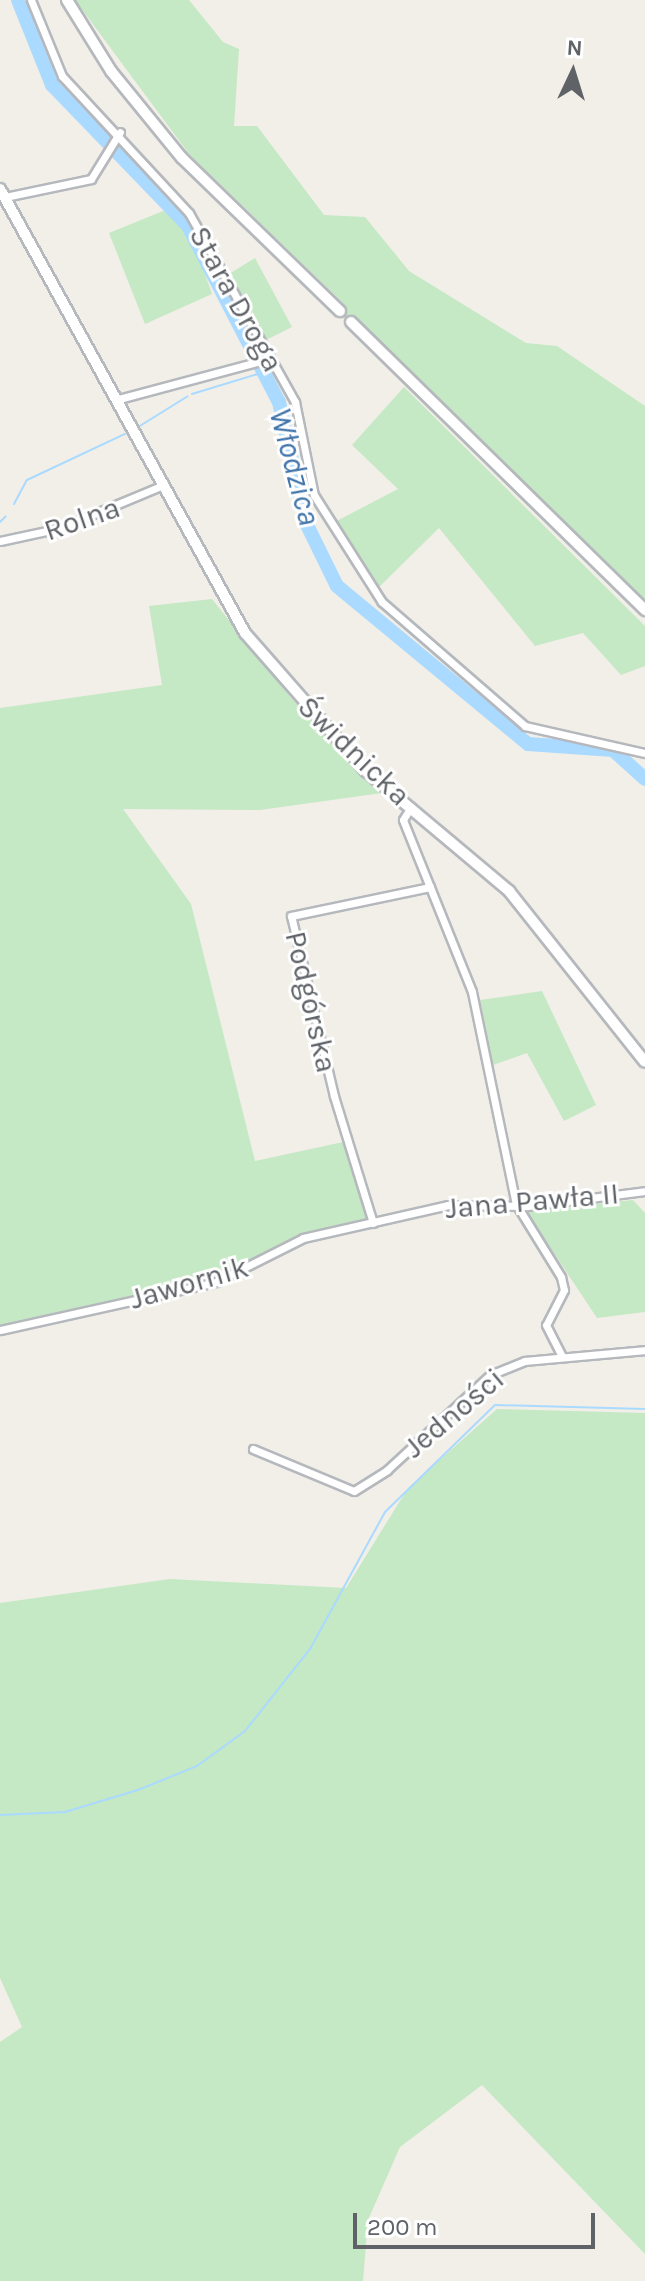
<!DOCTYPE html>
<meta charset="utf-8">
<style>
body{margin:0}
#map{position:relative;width:645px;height:2281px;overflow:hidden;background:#f1efe8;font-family:Karla,sans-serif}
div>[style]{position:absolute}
.green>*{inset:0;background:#c5e8c5}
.stream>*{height:2px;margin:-1px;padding:0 1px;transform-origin:1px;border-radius:1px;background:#aadaff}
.river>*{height:14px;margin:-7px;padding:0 7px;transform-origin:7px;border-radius:7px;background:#aadaff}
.roads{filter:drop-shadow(2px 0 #b5b8bc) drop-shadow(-2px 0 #b5b8bc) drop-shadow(0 2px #b5b8bc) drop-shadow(0 -2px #b5b8bc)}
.street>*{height:7px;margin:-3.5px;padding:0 3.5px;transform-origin:3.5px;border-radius:3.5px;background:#fff}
.secondary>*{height:10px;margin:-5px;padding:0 5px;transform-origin:5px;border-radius:5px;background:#fff}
span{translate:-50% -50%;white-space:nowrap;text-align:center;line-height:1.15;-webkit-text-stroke:6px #fff;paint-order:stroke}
.street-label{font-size:30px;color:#5f6368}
.water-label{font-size:32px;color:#4174aa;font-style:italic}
.north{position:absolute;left:533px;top:32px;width:80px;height:80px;-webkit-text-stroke:6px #fff;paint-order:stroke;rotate:4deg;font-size:22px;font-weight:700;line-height:32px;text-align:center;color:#5f6368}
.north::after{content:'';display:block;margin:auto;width:28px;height:36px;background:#5f6368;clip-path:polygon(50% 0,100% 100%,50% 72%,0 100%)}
.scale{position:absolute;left:353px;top:2213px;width:242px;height:36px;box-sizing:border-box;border:4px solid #5f6368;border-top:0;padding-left:10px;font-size:24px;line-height:28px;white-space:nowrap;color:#5f6368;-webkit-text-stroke:6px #fff;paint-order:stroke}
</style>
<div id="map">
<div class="green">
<div style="clip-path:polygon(75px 0,189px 0,223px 42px,239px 49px,234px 126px,257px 126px,324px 215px,365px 217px,409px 271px,526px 343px,557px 346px,645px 406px,645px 603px,351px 322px,340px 311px,343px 303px,189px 154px)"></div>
<div style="clip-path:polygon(168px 209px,188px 226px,212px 294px,145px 324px,109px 233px)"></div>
<div style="clip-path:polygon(255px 258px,292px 327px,264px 341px,229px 274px)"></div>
<div style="clip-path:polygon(404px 387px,645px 626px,645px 666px,621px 675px,583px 633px,535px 646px,439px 528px,374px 592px,331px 524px,398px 489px,352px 445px)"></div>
<div style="clip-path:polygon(212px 599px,291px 698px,382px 793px,260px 810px,123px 809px,191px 904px,255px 1161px,348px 1141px,373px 1223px,303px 1238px,216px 1282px,0 1330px,0 708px,162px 685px,149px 606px)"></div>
<div style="clip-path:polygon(542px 991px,596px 1105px,564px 1121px,527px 1053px,493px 1065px,480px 1000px)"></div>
<div style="clip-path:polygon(633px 1200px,645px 1213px,645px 1312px,597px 1318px,526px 1211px)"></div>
<div style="clip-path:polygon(497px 1409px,645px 1413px,645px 2254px,482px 2085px,400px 2147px,368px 2220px,363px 2281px,0 2281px,0 2042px,22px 2027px,0 1978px,0 1603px,170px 1579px,346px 1588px,408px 1488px)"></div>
</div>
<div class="stream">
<div style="left:192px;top:394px;width:72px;rotate:-16.9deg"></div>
<div style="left:135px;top:429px;width:62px;rotate:-31.9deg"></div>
<div style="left:14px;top:504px;width:27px;rotate:-62deg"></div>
<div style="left:27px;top:480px;width:113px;rotate:-25.2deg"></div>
<div style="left:0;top:522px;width:8px;rotate:-45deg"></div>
<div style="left:0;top:1815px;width:65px;rotate:-2.6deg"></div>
<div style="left:65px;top:1812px;width:76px;rotate:-16.8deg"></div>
<div style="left:138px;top:1790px;width:64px;rotate:-22.1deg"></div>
<div style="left:197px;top:1766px;width:59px;rotate:-36.1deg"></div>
<div style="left:245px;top:1731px;width:105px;rotate:-51.6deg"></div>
<div style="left:310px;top:1649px;width:156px;rotate:-61.3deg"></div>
<div style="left:385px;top:1512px;width:153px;rotate:-44.2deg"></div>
<div style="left:495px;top:1405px;width:150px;rotate:1.5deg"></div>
</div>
<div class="river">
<div style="left:18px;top:0;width:92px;rotate:68.2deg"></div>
<div style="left:52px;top:85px;width:196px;rotate:46deg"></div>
<div style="left:188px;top:226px;width:198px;rotate:62.7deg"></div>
<div style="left:279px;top:402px;width:124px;rotate:77.4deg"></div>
<div style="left:306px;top:523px;width:70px;rotate:63.8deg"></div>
<div style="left:337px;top:586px;width:248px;rotate:39.6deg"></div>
<div style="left:528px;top:744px;width:85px;rotate:4deg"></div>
<div style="left:613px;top:750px;width:43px;rotate:42.2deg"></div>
</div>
<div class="roads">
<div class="street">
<div style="left:31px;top:0;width:82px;rotate:67.8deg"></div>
<div style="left:62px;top:76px;width:187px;rotate:47.2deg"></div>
<div style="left:189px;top:213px;width:217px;rotate:60.7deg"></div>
<div style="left:295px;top:402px;width:95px;rotate:78.5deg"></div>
<div style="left:314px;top:495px;width:127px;rotate:57.6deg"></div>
<div style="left:382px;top:602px;width:189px;rotate:40.9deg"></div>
<div style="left:525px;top:726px;width:123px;rotate:12.7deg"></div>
<div style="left:5px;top:197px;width:88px;rotate:-11.8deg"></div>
<div style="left:91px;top:179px;width:55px;rotate:-58.3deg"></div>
<div style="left:115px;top:400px;width:158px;rotate:-15deg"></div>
<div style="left:0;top:541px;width:61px;rotate:-12.2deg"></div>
<div style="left:60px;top:528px;width:109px;rotate:-22.6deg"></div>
<div style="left:411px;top:807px;width:15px;rotate:122deg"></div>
<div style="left:403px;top:820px;width:185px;rotate:68.1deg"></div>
<div style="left:472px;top:992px;width:217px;rotate:78.3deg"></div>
<div style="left:516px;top:1204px;width:86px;rotate:58.3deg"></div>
<div style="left:561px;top:1277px;width:13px;rotate:77deg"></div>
<div style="left:564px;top:1290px;width:39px;rotate:117deg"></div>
<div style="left:546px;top:1325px;width:35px;rotate:63deg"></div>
<div style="left:373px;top:1223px;width:133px;rotate:-107.1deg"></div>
<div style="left:334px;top:1096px;width:185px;rotate:-103.4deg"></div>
<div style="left:291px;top:916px;width:142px;rotate:-11.8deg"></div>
<div style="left:0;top:1330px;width:221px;rotate:-12.5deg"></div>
<div style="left:216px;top:1282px;width:97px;rotate:-26.8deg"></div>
<div style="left:303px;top:1238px;width:149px;rotate:-12.8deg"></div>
<div style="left:448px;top:1205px;width:79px;rotate:0.7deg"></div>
<div style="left:527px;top:1206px;width:119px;rotate:-7.2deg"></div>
<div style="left:253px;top:1449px;width:109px;rotate:22.6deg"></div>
<div style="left:354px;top:1491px;width:39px;rotate:-32deg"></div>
<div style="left:387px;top:1470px;width:140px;rotate:-42.7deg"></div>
<div style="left:490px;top:1375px;width:38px;rotate:-22deg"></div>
<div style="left:525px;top:1361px;width:121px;rotate:-5.2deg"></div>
</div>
<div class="secondary">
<div style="left:67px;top:0;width:84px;rotate:58.2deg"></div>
<div style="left:111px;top:71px;width:112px;rotate:50.8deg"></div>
<div style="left:182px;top:158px;width:220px;rotate:44.1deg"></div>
<div style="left:0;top:189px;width:507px;rotate:61.11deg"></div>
<div style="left:245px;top:633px;width:184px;rotate:48.8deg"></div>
<div style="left:366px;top:771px;width:187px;rotate:40deg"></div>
<div style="left:509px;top:891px;width:218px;rotate:51.5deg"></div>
<div style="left:351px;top:322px;width:412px;rotate:44.4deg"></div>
</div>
</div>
<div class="street-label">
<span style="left:236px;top:299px;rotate:61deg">Stara Droga</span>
<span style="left:82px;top:519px;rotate:-19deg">Rolna</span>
<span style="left:354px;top:751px;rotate:44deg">Świdnicka</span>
<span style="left:311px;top:1002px;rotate:77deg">Podgórska</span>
<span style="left:532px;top:1201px;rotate:-5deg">Jana Pawła II</span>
<span style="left:189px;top:1283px;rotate:-16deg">Jawornik</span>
<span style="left:454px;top:1413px;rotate:-40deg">Jedności</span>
</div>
<div class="water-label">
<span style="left:294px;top:467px;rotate:75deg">Włodzica</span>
</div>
<div class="north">N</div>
<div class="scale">200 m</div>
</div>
